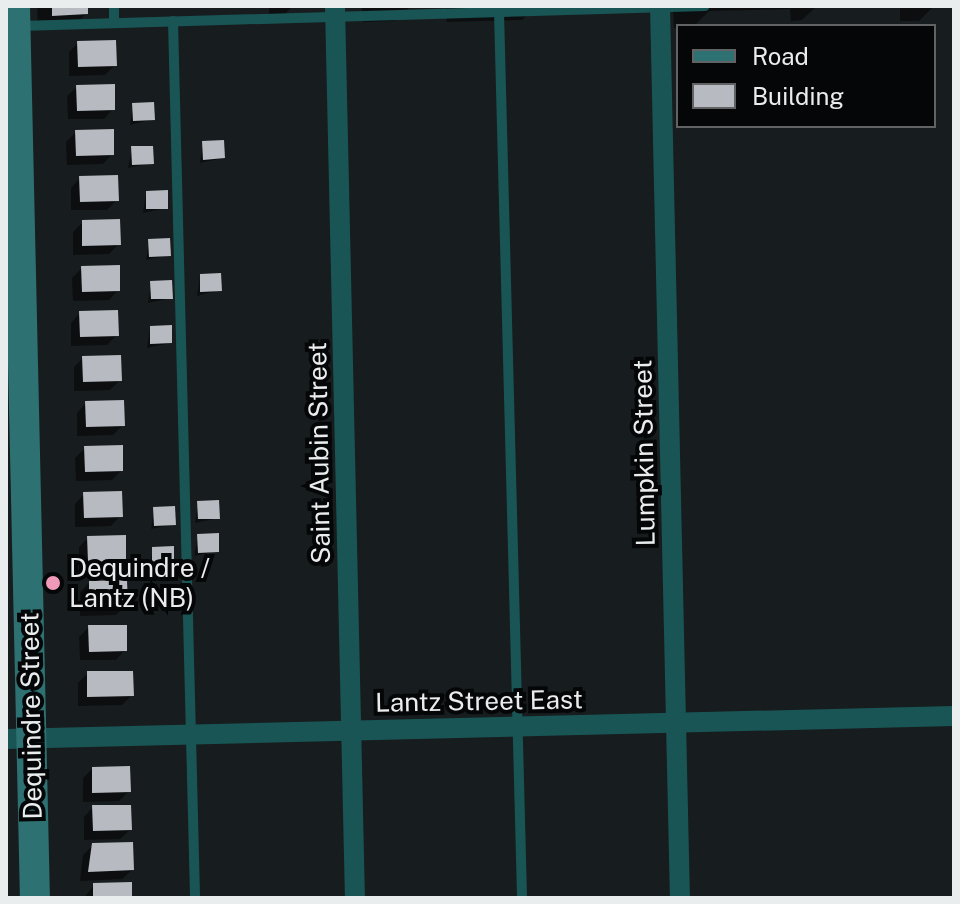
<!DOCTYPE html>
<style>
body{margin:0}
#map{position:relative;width:960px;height:904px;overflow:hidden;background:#171c1e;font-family:"Public Sans",sans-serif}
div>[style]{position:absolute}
.shadow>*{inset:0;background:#0007}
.building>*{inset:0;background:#b7bbc1}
.lane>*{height:10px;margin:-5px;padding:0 5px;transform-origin:5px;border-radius:5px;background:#195555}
.street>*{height:20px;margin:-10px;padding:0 10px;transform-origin:10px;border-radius:10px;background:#195555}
.secondary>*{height:30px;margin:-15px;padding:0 15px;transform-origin:15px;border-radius:15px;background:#2e7172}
.dots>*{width:22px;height:22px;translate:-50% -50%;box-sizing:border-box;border:4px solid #050607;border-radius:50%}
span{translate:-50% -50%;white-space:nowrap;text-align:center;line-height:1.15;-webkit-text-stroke:8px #050607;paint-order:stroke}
.street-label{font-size:26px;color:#e9edee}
.poi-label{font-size:26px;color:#e9edee}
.left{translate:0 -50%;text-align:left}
.frame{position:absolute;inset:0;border:8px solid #e9edee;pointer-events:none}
.legend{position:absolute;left:676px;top:24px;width:260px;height:104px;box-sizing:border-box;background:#050607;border:2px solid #606263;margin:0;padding:10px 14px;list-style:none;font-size:24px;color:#e9edee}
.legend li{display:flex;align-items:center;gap:16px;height:40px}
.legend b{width:40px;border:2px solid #606263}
</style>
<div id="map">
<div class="shadow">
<div style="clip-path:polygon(37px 6px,86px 6px,86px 14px,71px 28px,38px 30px)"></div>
<div style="clip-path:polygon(269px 6px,293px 6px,284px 15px,269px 16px)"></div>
<div style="clip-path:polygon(362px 6px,410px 6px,410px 7px,395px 21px,363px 22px)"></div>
<div style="clip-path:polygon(446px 6px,536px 6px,522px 20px,447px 22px)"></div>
<div style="clip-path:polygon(673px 6px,896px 6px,815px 8px,802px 20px,791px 21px,790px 9px,709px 11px,694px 26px,674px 28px)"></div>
<div style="clip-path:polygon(900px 6px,934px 6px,919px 21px,900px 21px)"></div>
<div style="clip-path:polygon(78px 43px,115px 65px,105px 75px,69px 76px,69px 52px)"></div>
<div style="clip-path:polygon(77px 87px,113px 109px,104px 119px,68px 119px,67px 96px)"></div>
<div style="clip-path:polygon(133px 105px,153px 119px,130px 125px)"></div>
<div style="clip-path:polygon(76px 132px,112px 154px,103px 164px,67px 165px,66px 142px)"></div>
<div style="clip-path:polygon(203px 143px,223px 158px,200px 163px)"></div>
<div style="clip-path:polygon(132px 148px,152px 163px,128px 168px)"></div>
<div style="clip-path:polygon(80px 178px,117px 200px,107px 210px,71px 210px,71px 188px)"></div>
<div style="clip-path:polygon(146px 193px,166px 208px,143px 213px)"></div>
<div style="clip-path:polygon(83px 222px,119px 244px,109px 254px,73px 255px,73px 232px)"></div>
<div style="clip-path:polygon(149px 241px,169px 255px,146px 260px)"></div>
<div style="clip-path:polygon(82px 268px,118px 290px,109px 300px,73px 301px,72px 278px)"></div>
<div style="clip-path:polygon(200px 276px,220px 290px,197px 296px)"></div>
<div style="clip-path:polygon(151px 283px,171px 298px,148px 303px)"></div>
<div style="clip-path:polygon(80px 313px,117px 335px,107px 345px,71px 346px,71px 323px)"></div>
<div style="clip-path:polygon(150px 328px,170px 343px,147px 348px)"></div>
<div style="clip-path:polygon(83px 358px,120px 380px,110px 390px,74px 391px,74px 367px)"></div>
<div style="clip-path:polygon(86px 403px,123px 425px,113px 435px,77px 436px,77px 413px)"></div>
<div style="clip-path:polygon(85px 448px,121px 471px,112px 480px,76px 481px,75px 458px)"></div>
<div style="clip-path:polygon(84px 494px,120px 516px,111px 526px,75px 527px,75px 504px)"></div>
<div style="clip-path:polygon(198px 503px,218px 518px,195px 523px)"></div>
<div style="clip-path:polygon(154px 509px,174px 524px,151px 529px)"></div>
<div style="clip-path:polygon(198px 536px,217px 551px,194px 556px)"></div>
<div style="clip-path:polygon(88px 538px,124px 560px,115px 570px,79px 571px,79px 547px)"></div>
<div style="clip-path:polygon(153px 549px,172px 564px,149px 569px)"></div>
<div style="clip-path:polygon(89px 583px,126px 605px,116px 615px,80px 616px,80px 592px)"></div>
<div style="clip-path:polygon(89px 627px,125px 650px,116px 660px,80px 660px,79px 637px)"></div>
<div style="clip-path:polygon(88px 673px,132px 695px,122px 705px,78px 706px,78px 683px)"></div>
<div style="clip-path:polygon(92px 769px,129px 791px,119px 801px,83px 802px,83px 778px)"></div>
<div style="clip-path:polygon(93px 807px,130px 830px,120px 839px,84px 840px,84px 817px)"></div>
<div style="clip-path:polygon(93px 845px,132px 870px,122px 879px,80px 881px,83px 855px)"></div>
<div style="clip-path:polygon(94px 885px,130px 898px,84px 898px)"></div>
</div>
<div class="building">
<div style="clip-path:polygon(52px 6px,88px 6px,88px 14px,52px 16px)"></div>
<div style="clip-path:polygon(116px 40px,117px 66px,78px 67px,77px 41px)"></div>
<div style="clip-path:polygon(115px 84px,115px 110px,77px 111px,76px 85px)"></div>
<div style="clip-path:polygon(154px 102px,155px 120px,133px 121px,132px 103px)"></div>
<div style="clip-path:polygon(114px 129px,114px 155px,76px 156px,75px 130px)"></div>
<div style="clip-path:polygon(224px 140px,225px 158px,203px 160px,202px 141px)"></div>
<div style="clip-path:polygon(131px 146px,153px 146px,154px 164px,132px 165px)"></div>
<div style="clip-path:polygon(118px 175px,119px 201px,80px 202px,79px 176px)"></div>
<div style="clip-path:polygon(168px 190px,168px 209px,146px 209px,146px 191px)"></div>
<div style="clip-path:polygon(120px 219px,121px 245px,82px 246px,82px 220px)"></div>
<div style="clip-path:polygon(170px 238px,171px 256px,149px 257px,148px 239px)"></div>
<div style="clip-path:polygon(120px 265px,120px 291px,82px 292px,81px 266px)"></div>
<div style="clip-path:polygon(221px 273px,222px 291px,200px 292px,200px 274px)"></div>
<div style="clip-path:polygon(172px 280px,173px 299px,151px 299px,150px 281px)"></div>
<div style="clip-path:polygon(118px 310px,119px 336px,80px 337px,79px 311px)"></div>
<div style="clip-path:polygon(172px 325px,172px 343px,150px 344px,150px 326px)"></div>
<div style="clip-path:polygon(121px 355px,122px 381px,83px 382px,82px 356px)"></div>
<div style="clip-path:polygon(124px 400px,125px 426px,86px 427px,85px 401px)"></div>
<div style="clip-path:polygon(123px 445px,123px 471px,85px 472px,84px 446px)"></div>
<div style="clip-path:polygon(122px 491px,123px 517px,84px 518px,83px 492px)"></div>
<div style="clip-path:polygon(219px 500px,220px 519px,198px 519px,197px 501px)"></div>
<div style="clip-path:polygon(175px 506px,176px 525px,154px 526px,153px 507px)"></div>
<div style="clip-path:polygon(219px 533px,219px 552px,198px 553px,197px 534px)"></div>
<div style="clip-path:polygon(126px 535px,126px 561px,88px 562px,87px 536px)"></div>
<div style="clip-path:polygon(174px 546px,174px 564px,152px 565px,152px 547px)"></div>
<div style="clip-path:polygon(127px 580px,128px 606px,89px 607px,89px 581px)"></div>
<div style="clip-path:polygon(88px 625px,127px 625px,127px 651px,89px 652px)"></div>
<div style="clip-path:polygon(87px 671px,133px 671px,134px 696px,87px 697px)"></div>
<div style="clip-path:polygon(130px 766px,131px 792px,92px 793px,92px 767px)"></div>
<div style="clip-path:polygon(92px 805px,131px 805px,132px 830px,93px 831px)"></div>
<div style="clip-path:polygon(133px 842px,134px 870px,88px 872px,92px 843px)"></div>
<div style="clip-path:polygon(132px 882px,132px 898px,93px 898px,93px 883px)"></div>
</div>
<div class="lane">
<div style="left:499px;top:12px;width:886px;rotate:88.51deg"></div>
<div style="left:173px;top:21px;width:877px;rotate:88.56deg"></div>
<div style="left:114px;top:23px;width:17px;rotate:-90deg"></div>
<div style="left:20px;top:26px;width:685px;rotate:-1.67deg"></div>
</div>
<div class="street">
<div style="left:335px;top:6px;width:892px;rotate:88.72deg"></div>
<div style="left:660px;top:6px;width:892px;rotate:88.72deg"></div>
<div style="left:6px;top:739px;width:948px;rotate:-1.39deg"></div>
</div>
<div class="secondary">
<div style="left:15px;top:6px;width:892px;rotate:88.72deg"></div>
</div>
<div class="dots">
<div style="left:53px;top:583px;background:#ef9ab8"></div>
</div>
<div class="street-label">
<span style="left:319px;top:453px;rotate:-91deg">Saint Aubin Street</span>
<span style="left:644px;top:453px;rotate:-91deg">Lumpkin Street</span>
<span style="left:479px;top:701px;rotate:-1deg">Lantz Street East</span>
<span style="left:31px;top:716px;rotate:-91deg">Dequindre Street</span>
</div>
<div class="poi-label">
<span class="left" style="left:69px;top:583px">Dequindre /<br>Lantz (NB)</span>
</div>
<div class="frame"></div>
<ul class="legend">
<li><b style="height:10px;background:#2e7172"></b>Road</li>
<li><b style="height:22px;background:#b7bbc1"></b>Building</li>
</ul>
</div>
